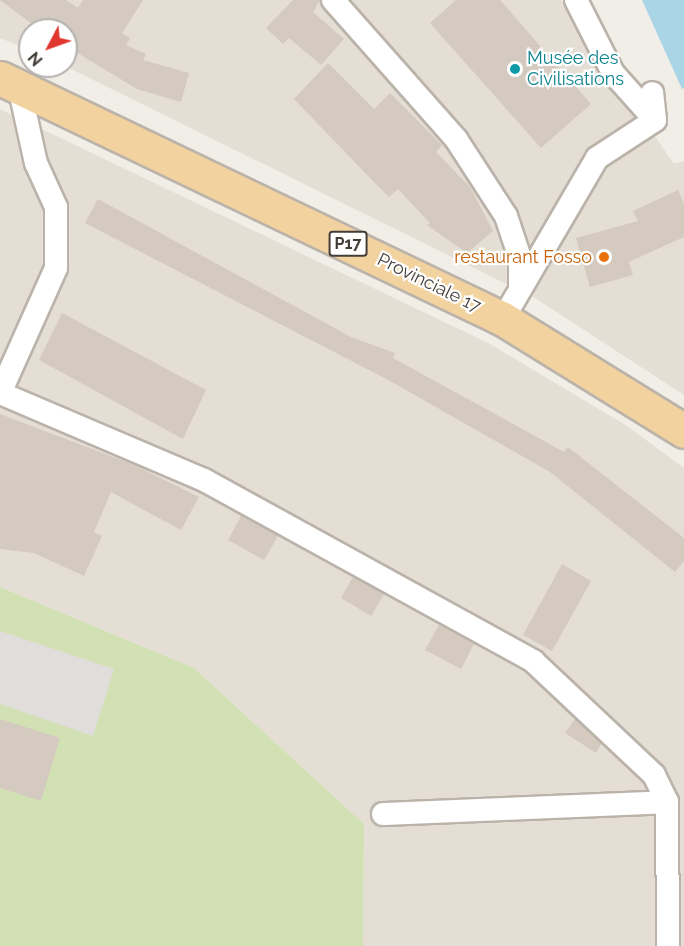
<!DOCTYPE html>
<meta charset="utf-8">
<style>
body{margin:0}
#map{position:relative;width:684px;height:946px;overflow:hidden;background:#f1ede7;font-family:Raleway,sans-serif}
div>[style]{position:absolute}
.residential>*{inset:0;background:#e4ded5}
.green>*{inset:0;background:#d1e1b4}
.parking>*{inset:0;background:#e0dddb}
.water>*{inset:0;background:#a9d5e7}
.building>*{inset:0;background:#d4cac0}
.roads{filter:drop-shadow(2px 0 #bbb3aa) drop-shadow(-2px 0 #bbb3aa) drop-shadow(0 2px #bbb3aa) drop-shadow(0 -2px #bbb3aa)}
.minor>*{height:22px;margin:-11px;padding:0 11px;transform-origin:11px;border-radius:11px;background:#fff}
.primary>*{height:33px;margin:-16.5px;padding:0 16.5px;transform-origin:16.5px;border-radius:16.5px;background:#f2d29e}
.dots>*{width:16px;height:16px;translate:-50% -50%;box-sizing:border-box;border:3px solid #fff;border-radius:50%}
span{translate:-50% -50%;white-space:nowrap;text-align:center;line-height:1.15;-webkit-text-stroke:4.5px #fff;paint-order:stroke}
.shield-label span{padding:2px 4px;background:#fff;border:2px solid;border-radius:4px;-webkit-text-stroke-width:0}
.shield-label{font-size:16px;color:#433d37;font-weight:700}
.culture-label{font-size:18px;color:#0d838f}
.left{translate:0 -50%;text-align:left}
.food-label{font-size:18px;color:#c56008}
.right{translate:-100% -50%;text-align:right}
.street-label{font-size:18px;color:#433d37}
.north{position:absolute;left:18px;top:18px;width:60px;height:60px;box-sizing:border-box;background:#fff;border:2px solid #b4b1af;border-radius:50%;rotate:229deg;font-size:16px;font-weight:700;line-height:24px;text-align:center;color:#433d37}
.north::after{content:'';display:block;margin:auto;width:21px;height:27px;background:#e1362e;clip-path:polygon(50% 0,100% 100%,50% 72%,0 100%)}
</style>
<div id="map">
<div class="residential">
<div style="clip-path:polygon(0 0,561px 0,674px 164px,684px 161px,684px 395px,535px 298px,65px 66px,66px 30px,30px 30px,30px 50px,0 38px)"></div>
<div style="clip-path:polygon(0 109px,490px 344px,627px 426px,684px 468px,684px 946px,363px 946px,364px 824px,194px 668px,0 587px)"></div>
</div>
<div class="green">
<div style="clip-path:polygon(0 587px,194px 668px,364px 824px,363px 946px,0 946px)"></div>
</div>
<div class="parking">
<div style="clip-path:polygon(0 631px,114px 669px,93px 736px,0 704px)"></div>
</div>
<div class="water">
<div style="clip-path:polygon(642px 0,684px 0,684px 88px,682px 89px)"></div>
</div>
<div class="building">
<div style="clip-path:polygon(0 0,66px 0,78px 8px,83px 0,143px 0,122px 33px,130px 38px,126px 45px,146px 54px,143px 60px,189px 73px,181px 102px,137px 89px,66px 46px,66px 30px,40px 30px)"></div>
<div style="clip-path:polygon(293px 0,320px 0,313px 12px,344px 39px,321px 65px,289px 38px,283px 44px,266px 28px)"></div>
<div style="clip-path:polygon(456px 0,500px 0,591px 104px,541px 148px,430px 23px)"></div>
<div style="clip-path:polygon(328px 63px,374px 109px,390px 93px,442px 145px,436px 152px,470px 187px,493px 231px,467px 253px,427px 225px,430px 223px,398px 189px,389px 197px,371px 179px,294px 99px)"></div>
<div style="clip-path:polygon(678px 190px,684px 204px,684px 237px,629px 262px,633px 275px,590px 287px,576px 238px,638px 221px,633px 211px)"></div>
<div style="clip-path:polygon(98px 199px,351px 337px,395px 353px,393px 358px,564px 452px,568px 447px,684px 538px,684px 561px,675px 572px,550px 472px,392px 382px,85px 223px)"></div>
<div style="clip-path:polygon(62px 313px,206px 390px,183px 439px,39px 360px)"></div>
<div style="clip-path:polygon(0 414px,134px 465px,199px 497px,181px 530px,111px 492px,94px 532px,102px 536px,84px 576px,34px 553px,0 549px)"></div>
<div style="clip-path:polygon(241px 516px,278px 536px,264px 560px,228px 540px)"></div>
<div style="clip-path:polygon(562px 564px,591px 581px,552px 651px,523px 635px)"></div>
<div style="clip-path:polygon(353px 577px,384px 594px,371px 616px,341px 598px)"></div>
<div style="clip-path:polygon(439px 625px,474px 644px,461px 669px,425px 650px)"></div>
<div style="clip-path:polygon(0 719px,60px 738px,41px 801px,0 788px)"></div>
<div style="clip-path:polygon(575px 719px,601px 744px,596px 753px,565px 733px)"></div>
</div>
<div class="roads">
<div class="minor">
<div style="left:333px;top:0;width:186px;rotate:48.5deg"></div>
<div style="left:456px;top:139px;width:92px;rotate:57deg"></div>
<div style="left:506px;top:216px;width:44px;rotate:71.6deg"></div>
<div style="left:520px;top:258px;width:28px;rotate:90deg"></div>
<div style="left:576px;top:0;width:82px;rotate:63.1deg"></div>
<div style="left:613px;top:73px;width:63px;rotate:48.2deg"></div>
<div style="left:19px;top:86px;width:79px;rotate:77.6deg"></div>
<div style="left:36px;top:163px;width:48px;rotate:65.6deg"></div>
<div style="left:56px;top:207px;width:61px;rotate:90deg"></div>
<div style="left:56px;top:268px;width:137px;rotate:114.1deg"></div>
<div style="left:0;top:393px;width:222px;rotate:23.1deg"></div>
<div style="left:204px;top:480px;width:376px;rotate:28.8deg"></div>
<div style="left:533px;top:661px;width:166px;rotate:43.3deg"></div>
<div style="left:654px;top:775px;width:30px;rotate:64deg"></div>
<div style="left:667px;top:802px;width:144px;rotate:89.6deg"></div>
<div style="left:503px;top:319px;width:186px;rotate:-59.7deg"></div>
<div style="left:597px;top:158px;width:69px;rotate:-33.2deg"></div>
<div style="left:655px;top:120px;width:27px;rotate:-96deg"></div>
<div style="left:383px;top:814px;width:284px;rotate:-2.4deg"></div>
</div>
<div class="primary">
<div style="left:0;top:78px;width:558px;rotate:25.6deg"></div>
<div style="left:503px;top:319px;width:213px;rotate:31.7deg"></div>
</div>
</div>
<div class="dots">
<div style="left:515px;top:69px;background:#0f9aa8"></div>
<div style="left:604px;top:257px;background:#e8710a"></div>
</div>
<div class="shield-label">
<span style="left:348px;top:244px">P17</span>
</div>
<div class="culture-label">
<span class="left" style="left:527px;top:69px">Musée des<br>Civilisations</span>
</div>
<div class="food-label">
<span class="right" style="left:592px;top:257px">restaurant Fosso</span>
</div>
<div class="street-label">
<span style="left:429px;top:283px;rotate:26deg">Provinciale 17</span>
</div>
<div class="north">N</div>
</div>
